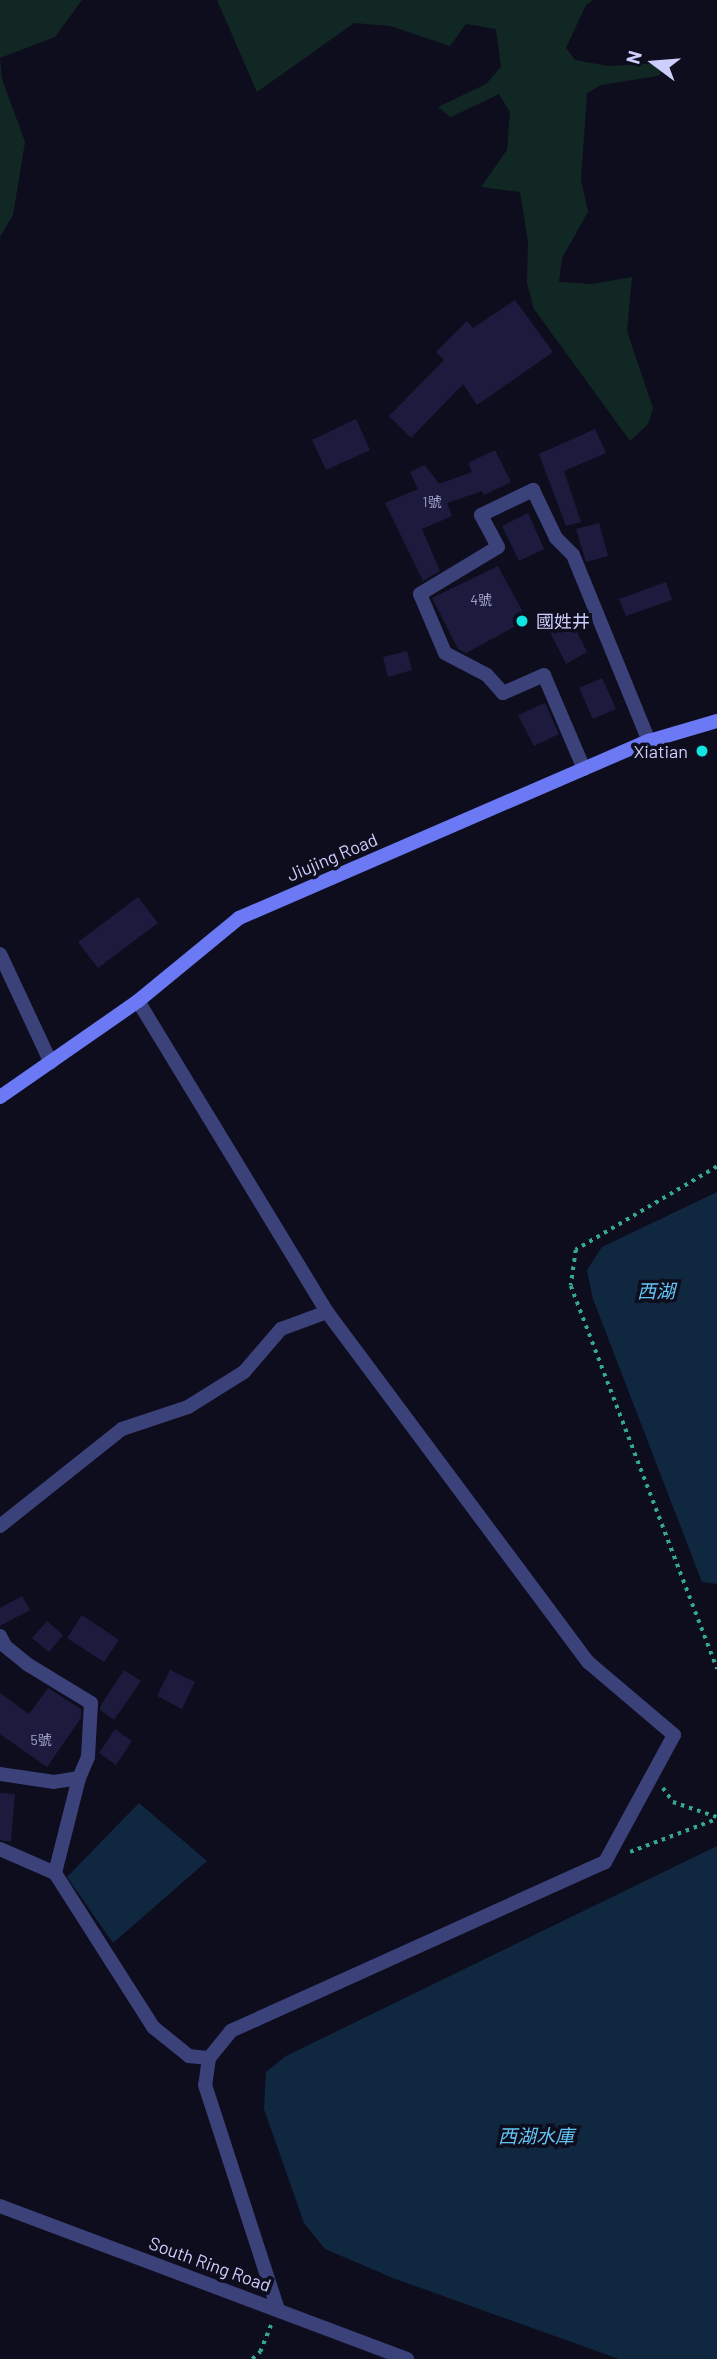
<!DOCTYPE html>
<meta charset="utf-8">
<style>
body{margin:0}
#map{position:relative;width:717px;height:2359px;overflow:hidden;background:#0e0d1e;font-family:Barlow,"Noto Sans TC",sans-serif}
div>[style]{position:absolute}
.green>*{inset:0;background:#112723}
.water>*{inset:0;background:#0f2840}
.building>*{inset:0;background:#1d1b3d}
.path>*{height:3.5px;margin-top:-1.75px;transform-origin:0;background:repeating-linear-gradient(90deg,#35a892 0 3.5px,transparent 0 8.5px)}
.minor>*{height:14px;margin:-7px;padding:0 7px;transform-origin:7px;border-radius:7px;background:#3b4179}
.tertiary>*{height:14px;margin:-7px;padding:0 7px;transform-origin:7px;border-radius:7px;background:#3b4179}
.secondary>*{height:14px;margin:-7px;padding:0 7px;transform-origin:7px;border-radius:7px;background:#6b79f5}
.dots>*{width:19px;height:19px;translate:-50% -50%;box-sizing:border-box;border:4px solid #0e0d1e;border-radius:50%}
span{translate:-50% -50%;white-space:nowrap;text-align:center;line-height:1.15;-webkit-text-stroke:7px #0e0d1e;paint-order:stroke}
.number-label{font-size:14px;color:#a1a1cc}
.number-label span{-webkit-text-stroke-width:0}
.poi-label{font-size:18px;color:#cdcefc}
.left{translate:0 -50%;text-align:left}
.right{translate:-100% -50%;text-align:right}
.street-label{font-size:18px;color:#cdcefc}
.water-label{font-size:19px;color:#62c4f4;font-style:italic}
.north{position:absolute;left:619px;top:28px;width:70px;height:70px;-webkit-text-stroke:5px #0e0d1e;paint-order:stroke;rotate:286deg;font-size:19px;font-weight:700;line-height:28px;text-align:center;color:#cdcefc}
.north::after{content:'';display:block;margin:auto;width:24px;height:32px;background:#cdcefc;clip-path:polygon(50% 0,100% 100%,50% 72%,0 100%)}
</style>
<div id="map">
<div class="green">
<div style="clip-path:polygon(0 0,82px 0,55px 37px,0 58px,2px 79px,25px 142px,13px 215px,0 237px)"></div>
<div style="clip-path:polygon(217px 0,593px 0,586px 5px,566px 48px,575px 60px,608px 66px,658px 63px,664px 69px,658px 76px,601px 85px,587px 93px,581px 180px,588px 212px,562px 258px,559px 282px,592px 284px,632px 277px,627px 331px,653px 408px,648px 424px,630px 441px,534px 309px,527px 283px,528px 242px,520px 192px,481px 187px,507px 150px,510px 112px,499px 94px,451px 117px,438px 107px,486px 84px,501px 67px,496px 29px,466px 24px,450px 46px,391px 26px,354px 23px,257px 92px)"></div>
</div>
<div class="water">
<div style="clip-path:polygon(717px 1192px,717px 1584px,702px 1582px,593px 1299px,587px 1270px,602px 1247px)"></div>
<div style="clip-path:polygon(139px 1803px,207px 1861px,113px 1943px,67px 1877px)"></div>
<div style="clip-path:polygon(717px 1846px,717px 2359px,619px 2359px,393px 2278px,325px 2249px,304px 2223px,264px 2109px,266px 2072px,286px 2056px)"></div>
</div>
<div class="building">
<div style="clip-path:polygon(515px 300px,553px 352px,477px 405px,463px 384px,411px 438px,389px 416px,444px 360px,436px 352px,467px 321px,473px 328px)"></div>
<div style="clip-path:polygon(356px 419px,370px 450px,326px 470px,312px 440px)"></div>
<div style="clip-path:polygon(595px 429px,606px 453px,564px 471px,581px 522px,566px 526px,539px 454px)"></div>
<div style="clip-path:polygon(495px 450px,511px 482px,484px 495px,482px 491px,447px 503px,452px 516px,422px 529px,440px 571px,423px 581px,385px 503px,418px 489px,410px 472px,425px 465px,439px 484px,472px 472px,468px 463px)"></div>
<div style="clip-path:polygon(528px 513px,544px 549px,519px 561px,502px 526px)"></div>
<div style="clip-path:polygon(599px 523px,608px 556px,586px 562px,576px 529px)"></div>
<div style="clip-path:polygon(498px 566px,527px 620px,466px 653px,458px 649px,432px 598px)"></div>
<div style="clip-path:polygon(666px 582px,672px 600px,626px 616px,619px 599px)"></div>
<div style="clip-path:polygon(569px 616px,587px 652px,566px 664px,548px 628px)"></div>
<div style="clip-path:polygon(407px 651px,412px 670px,388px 677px,383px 657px)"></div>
<div style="clip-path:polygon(602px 678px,616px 709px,593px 719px,579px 688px)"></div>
<div style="clip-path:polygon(545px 703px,559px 734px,534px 746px,518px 715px)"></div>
<div style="clip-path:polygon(138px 897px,158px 923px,98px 968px,78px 942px)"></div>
<div style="clip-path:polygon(22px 1596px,30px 1610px,0 1626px,0 1608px)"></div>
<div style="clip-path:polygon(82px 1615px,119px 1640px,104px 1662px,67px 1638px)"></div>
<div style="clip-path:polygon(47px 1621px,63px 1635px,49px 1652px,32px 1638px)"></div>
<div style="clip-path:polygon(124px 1670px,141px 1681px,114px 1720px,100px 1710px,101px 1705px)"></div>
<div style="clip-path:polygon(170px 1670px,195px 1682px,182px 1709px,157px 1696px)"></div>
<div style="clip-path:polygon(48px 1688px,81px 1709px,81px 1718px,47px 1767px,0 1734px,0 1693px,29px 1714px)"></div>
<div style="clip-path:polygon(115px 1729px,132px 1741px,116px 1765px,99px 1753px)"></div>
<div style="clip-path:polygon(0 1793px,15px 1794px,11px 1842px,0 1840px)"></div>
</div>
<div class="path">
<div style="left:717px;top:1167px;width:164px;rotate:149.5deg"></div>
<div style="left:576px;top:1250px;width:36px;rotate:98deg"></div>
<div style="left:571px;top:1286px;width:410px;rotate:69.1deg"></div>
<div style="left:663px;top:1788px;width:17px;rotate:54deg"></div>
<div style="left:673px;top:1802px;width:46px;rotate:18.8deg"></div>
<div style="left:630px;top:1852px;width:93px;rotate:-20.8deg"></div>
<div style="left:252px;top:2359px;width:11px;rotate:-41deg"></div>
<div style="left:260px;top:2352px;width:29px;rotate:-68deg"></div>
</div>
<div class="minor">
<div style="left:584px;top:769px;width:102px;rotate:-113.1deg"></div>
<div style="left:544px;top:675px;width:45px;rotate:156.3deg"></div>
<div style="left:503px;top:693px;width:24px;rotate:-132deg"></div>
<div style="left:487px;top:675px;width:47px;rotate:-152.4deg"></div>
<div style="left:445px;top:653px;width:64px;rotate:-113deg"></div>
<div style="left:420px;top:594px;width:91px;rotate:-31.1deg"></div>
<div style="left:498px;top:547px;width:36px;rotate:-118deg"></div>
<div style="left:481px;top:515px;width:58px;rotate:-25.7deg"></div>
<div style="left:533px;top:490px;width:53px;rotate:64.4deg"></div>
<div style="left:556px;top:538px;width:24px;rotate:45deg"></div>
<div style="left:573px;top:555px;width:201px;rotate:67.8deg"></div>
<div style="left:138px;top:1001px;width:364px;rotate:58.7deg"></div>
<div style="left:327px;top:1312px;width:437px;rotate:53.3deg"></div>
<div style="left:588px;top:1662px;width:113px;rotate:40.3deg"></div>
<div style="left:674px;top:1735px;width:145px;rotate:118.5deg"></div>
<div style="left:605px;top:1862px;width:410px;rotate:155.7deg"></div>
<div style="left:231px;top:2031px;width:35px;rotate:129deg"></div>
<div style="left:209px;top:2058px;width:27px;rotate:98deg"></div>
<div style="left:205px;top:2085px;width:237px;rotate:72deg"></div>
<div style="left:0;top:1526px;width:156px;rotate:-38.5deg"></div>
<div style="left:122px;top:1429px;width:70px;rotate:-18.4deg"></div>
<div style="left:188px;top:1407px;width:66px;rotate:-32deg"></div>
<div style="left:244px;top:1372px;width:57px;rotate:-49.3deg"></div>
<div style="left:281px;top:1329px;width:49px;rotate:-20.3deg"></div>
<div style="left:0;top:1636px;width:11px;rotate:63deg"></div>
<div style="left:5px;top:1646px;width:28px;rotate:39deg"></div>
<div style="left:27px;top:1664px;width:75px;rotate:31.4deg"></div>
<div style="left:91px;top:1703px;width:54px;rotate:93.2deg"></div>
<div style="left:88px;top:1757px;width:23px;rotate:113deg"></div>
<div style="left:79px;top:1778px;width:25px;rotate:171deg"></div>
<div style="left:54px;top:1782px;width:55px;rotate:-171.6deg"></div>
<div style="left:79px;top:1778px;width:98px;rotate:104.2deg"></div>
<div style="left:55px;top:1873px;width:183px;rotate:57.5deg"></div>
<div style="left:153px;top:2027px;width:46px;rotate:38.9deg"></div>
<div style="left:189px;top:2056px;width:20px;rotate:6deg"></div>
<div style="left:0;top:1849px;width:60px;rotate:23.6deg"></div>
</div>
<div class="tertiary">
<div style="left:0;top:954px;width:120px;rotate:64.9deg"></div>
<div style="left:0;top:2206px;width:435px;rotate:20.6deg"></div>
</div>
<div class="secondary">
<div style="left:0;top:1097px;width:168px;rotate:-34.8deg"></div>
<div style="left:138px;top:1001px;width:131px;rotate:-39.4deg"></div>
<div style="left:239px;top:918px;width:447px;rotate:-23.4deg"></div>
<div style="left:649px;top:741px;width:71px;rotate:-16.4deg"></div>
</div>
<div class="dots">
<div style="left:522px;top:621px;background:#10e5df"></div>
<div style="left:702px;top:751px;background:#10e5df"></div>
</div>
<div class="number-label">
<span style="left:432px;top:502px">1號</span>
<span style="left:481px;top:600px">4號</span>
<span style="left:41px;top:1740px">5號</span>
</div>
<div class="poi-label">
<span class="left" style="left:536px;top:621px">國姓井</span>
<span class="right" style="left:688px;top:751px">Xiatian</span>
</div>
<div class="street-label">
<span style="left:332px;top:857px;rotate:-23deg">Jiujing Road</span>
<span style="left:210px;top:2264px;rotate:20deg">South Ring Road</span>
</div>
<div class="water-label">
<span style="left:656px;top:1291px">西湖</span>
<span style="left:536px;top:2136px">西湖水庫</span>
</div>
<div class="north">N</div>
</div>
